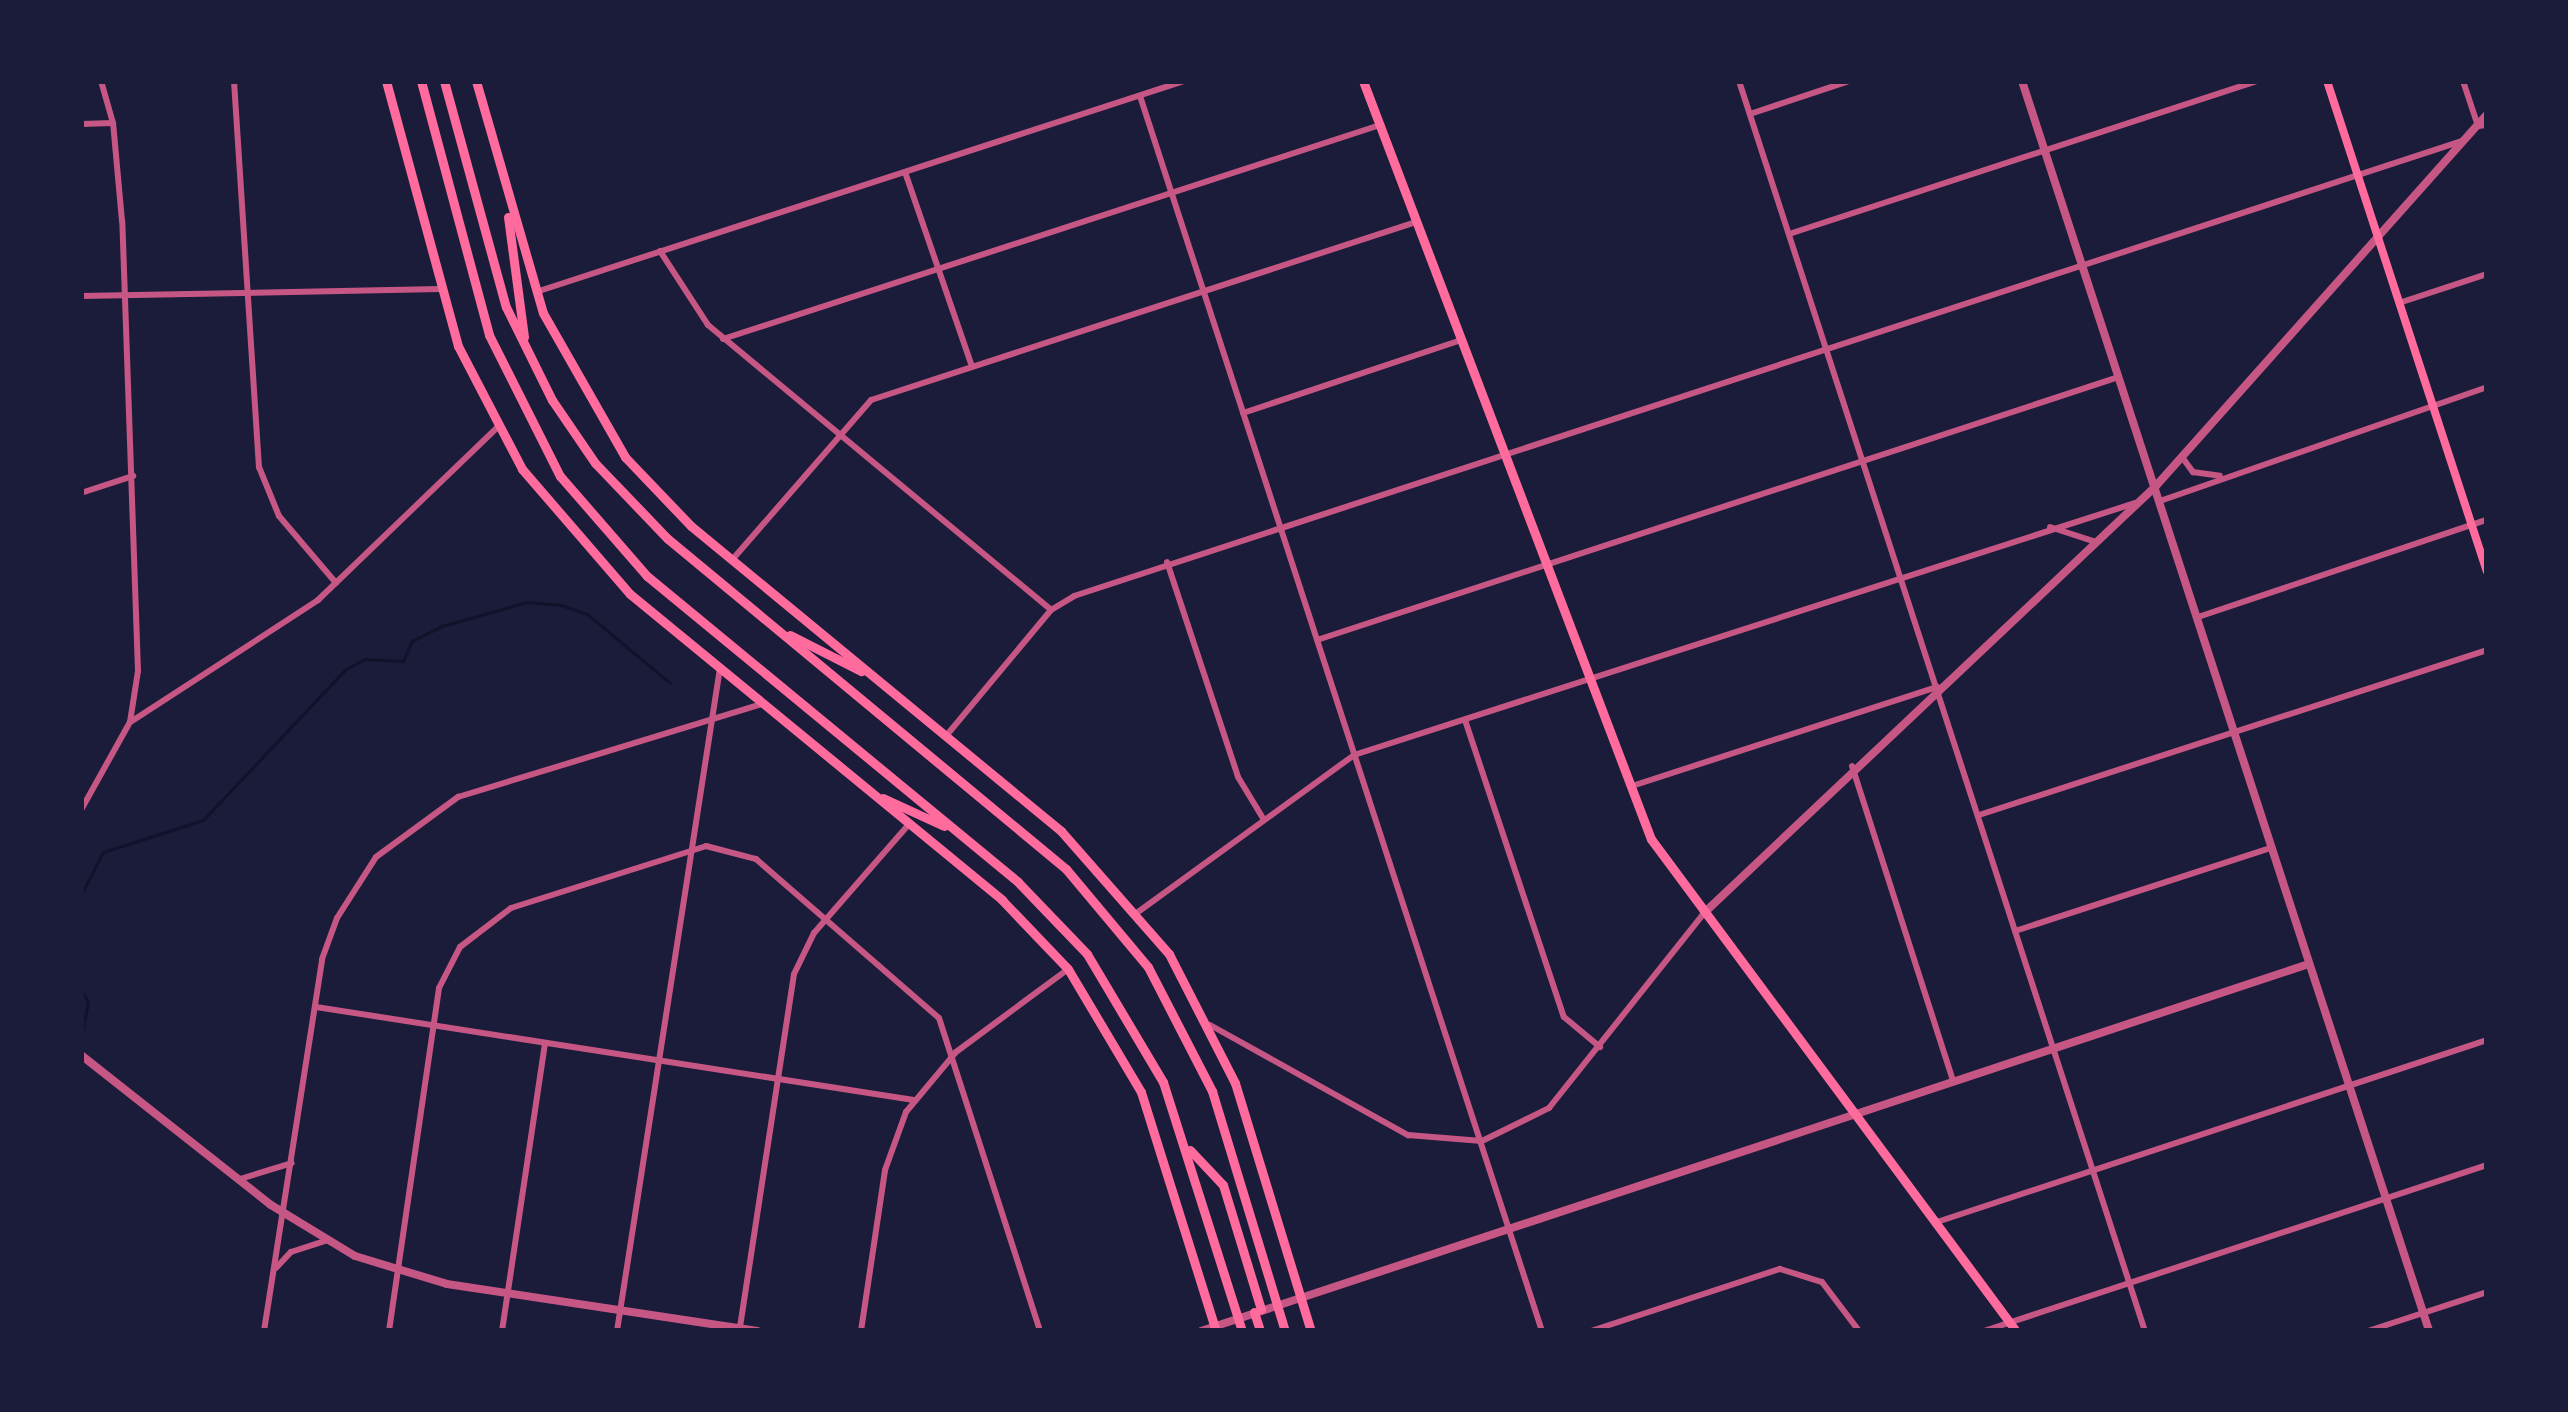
<!DOCTYPE html>
<style>
body{margin:0}
#map{position:relative;width:2568px;height:1412px;overflow:hidden;background:#1b1b3a;font-family:"IBM Plex Sans",sans-serif}
div>[style]{position:absolute}
.stream>*{height:3px;margin:-1.5px;padding:0 1.5px;transform-origin:1.5px;border-radius:1.5px;background:#12122b}
.minor>*{height:6px;margin:-3px;padding:0 3px;transform-origin:3px;border-radius:3px;background:#c65784}
.tertiary>*{height:8px;margin:-4px;padding:0 4px;transform-origin:4px;border-radius:4px;background:#c65784}
.secondary>*{height:8px;margin:-4px;padding:0 4px;transform-origin:4px;border-radius:4px;background:#ff6b9d}
.primary>*{height:9px;margin:-4.5px;padding:0 4.5px;transform-origin:4.5px;border-radius:4.5px;background:#ff6b9d}
.trunk>*{height:9px;margin:-4.5px;padding:0 4.5px;transform-origin:4.5px;border-radius:4.5px;background:#ff6b9d}
span{translate:-50% -50%;white-space:nowrap;text-align:center;line-height:1.15;-webkit-text-stroke:12px #1b1b3a;paint-order:stroke}
.frame{position:absolute;inset:0;border:84px solid #1b1b3a;pointer-events:none}
</style>
<div id="map">
<div class="stream">
<div style="left:81px;top:895px;width:48px;rotate:-62.9deg"></div>
<div style="left:103px;top:852px;width:105px;rotate:-17.7deg"></div>
<div style="left:203px;top:820px;width:208px;rotate:-46.6deg"></div>
<div style="left:346px;top:669px;width:21px;rotate:-28deg"></div>
<div style="left:365px;top:659px;width:38px;rotate:3deg"></div>
<div style="left:403px;top:661px;width:22px;rotate:-66deg"></div>
<div style="left:412px;top:641px;width:34px;rotate:-27deg"></div>
<div style="left:442px;top:626px;width:88px;rotate:-15.8deg"></div>
<div style="left:527px;top:602px;width:34px;rotate:5deg"></div>
<div style="left:561px;top:605px;width:28px;rotate:19deg"></div>
<div style="left:587px;top:614px;width:108px;rotate:39.7deg"></div>
<div style="left:81px;top:990px;width:14px;rotate:60deg"></div>
<div style="left:88px;top:1002px;width:36px;rotate:101deg"></div>
</div>
<div class="minor">
<div style="left:234px;top:81px;width:387px;rotate:86.3deg"></div>
<div style="left:259px;top:467px;width:53px;rotate:67.8deg"></div>
<div style="left:279px;top:516px;width:88px;rotate:49.6deg"></div>
<div style="left:1739px;top:81px;width:1314px;rotate:72.01deg"></div>
<div style="left:2463px;top:81px;width:47px;rotate:71.6deg"></div>
<div style="left:2478px;top:126px;width:9px;rotate:-6deg"></div>
<div style="left:1140px;top:96px;width:1299px;rotate:71.97deg"></div>
<div style="left:1750px;top:114px;width:104px;rotate:-18.4deg"></div>
<div style="left:81px;top:124px;width:32px;rotate:-2deg"></div>
<div style="left:905px;top:172px;width:206px;rotate:71deg"></div>
<div style="left:1789px;top:234px;width:491px;rotate:-18.1deg"></div>
<div style="left:660px;top:251px;width:88px;rotate:57deg"></div>
<div style="left:708px;top:325px;width:446px;rotate:39.7deg"></div>
<div style="left:536px;top:292px;width:681px;rotate:-18.04deg"></div>
<div style="left:81px;top:296px;width:359px;rotate:-1.1deg"></div>
<div style="left:2399px;top:303px;width:93px;rotate:-18.2deg"></div>
<div style="left:723px;top:339px;width:691px;rotate:-18.04deg"></div>
<div style="left:1243px;top:413px;width:227px;rotate:-18.5deg"></div>
<div style="left:2182px;top:457px;width:19px;rotate:54deg"></div>
<div style="left:2193px;top:472px;width:27px;rotate:8deg"></div>
<div style="left:81px;top:493px;width:55px;rotate:-18.1deg"></div>
<div style="left:2160px;top:501px;width:346px;rotate:-19.2deg"></div>
<div style="left:2050px;top:527px;width:48px;rotate:18.1deg"></div>
<div style="left:732px;top:560px;width:212px;rotate:-49deg"></div>
<div style="left:871px;top:400px;width:573px;rotate:-18.09deg"></div>
<div style="left:1167px;top:562px;width:226px;rotate:71.7deg"></div>
<div style="left:1238px;top:777px;width:50px;rotate:58.8deg"></div>
<div style="left:2198px;top:617px;width:305px;rotate:-18.6deg"></div>
<div style="left:1317px;top:640px;width:844px;rotate:-18.16deg"></div>
<div style="left:1465px;top:720px;width:313px;rotate:71.6deg"></div>
<div style="left:1564px;top:1017px;width:47px;rotate:39.8deg"></div>
<div style="left:132px;top:721px;width:222px;rotate:-33deg"></div>
<div style="left:318px;top:600px;width:248px;rotate:-43.9deg"></div>
<div style="left:946px;top:736px;width:164px;rotate:-50.2deg"></div>
<div style="left:1051px;top:610px;width:27px;rotate:-31deg"></div>
<div style="left:1074px;top:596px;width:1461px;rotate:-18.15deg"></div>
<div style="left:1852px;top:766px;width:331px;rotate:72.2deg"></div>
<div style="left:1632px;top:786px;width:321px;rotate:-18deg"></div>
<div style="left:81px;top:810px;width:101px;rotate:-60.9deg"></div>
<div style="left:130px;top:722px;width:52px;rotate:-81.1deg"></div>
<div style="left:138px;top:671px;width:450px;rotate:-92deg"></div>
<div style="left:122px;top:221px;width:98px;rotate:-95.2deg"></div>
<div style="left:113px;top:123px;width:44px;rotate:-105.9deg"></div>
<div style="left:1979px;top:815px;width:534px;rotate:-17.99deg"></div>
<div style="left:1138px;top:912px;width:267px;rotate:-36deg"></div>
<div style="left:1354px;top:755px;width:821px;rotate:-17.88deg"></div>
<div style="left:2015px;top:931px;width:269px;rotate:-18deg"></div>
<div style="left:316px;top:1007px;width:605px;rotate:8.84deg"></div>
<div style="left:1210px;top:1025px;width:227px;rotate:29.1deg"></div>
<div style="left:1408px;top:1135px;width:74px;rotate:4.6deg"></div>
<div style="left:1482px;top:1141px;width:75px;rotate:-26.2deg"></div>
<div style="left:1549px;top:1108px;width:249px;rotate:-51.5deg"></div>
<div style="left:240px;top:1179px;width:54px;rotate:-17.1deg"></div>
<div style="left:1937px;top:1222px;width:579px;rotate:-18.31deg"></div>
<div style="left:276px;top:1268px;width:22px;rotate:-47deg"></div>
<div style="left:291px;top:1252px;width:36px;rotate:-18deg"></div>
<div style="left:740px;top:1327px;width:357px;rotate:-81.3deg"></div>
<div style="left:794px;top:974px;width:46px;rotate:-64deg"></div>
<div style="left:814px;top:933px;width:145px;rotate:-48.9deg"></div>
<div style="left:264px;top:1331px;width:376px;rotate:-81.1deg"></div>
<div style="left:322px;top:959px;width:44px;rotate:-69.9deg"></div>
<div style="left:337px;top:918px;width:72px;rotate:-57.4deg"></div>
<div style="left:376px;top:857px;width:102px;rotate:-36.2deg"></div>
<div style="left:458px;top:797px;width:319px;rotate:-17deg"></div>
<div style="left:389px;top:1331px;width:347px;rotate:-81.7deg"></div>
<div style="left:439px;top:988px;width:46px;rotate:-62.9deg"></div>
<div style="left:460px;top:947px;width:64px;rotate:-37.4deg"></div>
<div style="left:511px;top:908px;width:205px;rotate:-17.6deg"></div>
<div style="left:706px;top:846px;width:52px;rotate:14.6deg"></div>
<div style="left:756px;top:859px;width:242px;rotate:41deg"></div>
<div style="left:939px;top:1018px;width:329px;rotate:72.1deg"></div>
<div style="left:502px;top:1331px;width:290px;rotate:-81.5deg"></div>
<div style="left:617px;top:1331px;width:671px;rotate:-81.17deg"></div>
<div style="left:861px;top:1331px;width:163px;rotate:-81.5deg"></div>
<div style="left:885px;top:1170px;width:62px;rotate:-70.1deg"></div>
<div style="left:906px;top:1112px;width:78px;rotate:-50.2deg"></div>
<div style="left:956px;top:1052px;width:139px;rotate:-36.5deg"></div>
<div style="left:1591px;top:1331px;width:199px;rotate:-18.2deg"></div>
<div style="left:1780px;top:1269px;width:44px;rotate:17.2deg"></div>
<div style="left:1822px;top:1282px;width:61px;rotate:52.9deg"></div>
<div style="left:1984px;top:1331px;width:530px;rotate:-18.26deg"></div>
<div style="left:2368px;top:1331px;width:125px;rotate:-18.1deg"></div>
</div>
<div class="tertiary">
<div style="left:2022px;top:81px;width:1315px;rotate:71.96deg"></div>
<div style="left:1704px;top:913px;width:620px;rotate:-43.37deg"></div>
<div style="left:2155px;top:487px;width:499px;rotate:-48.3deg"></div>
<div style="left:81px;top:1055px;width:242px;rotate:38.3deg"></div>
<div style="left:271px;top:1205px;width:98px;rotate:31.3deg"></div>
<div style="left:355px;top:1256px;width:96px;rotate:16.9deg"></div>
<div style="left:447px;top:1284px;width:314px;rotate:8.6deg"></div>
<div style="left:1201px;top:1331px;width:1167px;rotate:-18.33deg"></div>
</div>
<div class="secondary">
<div style="left:2327px;top:81px;width:516px;rotate:71.95deg"></div>
</div>
<div class="primary">
<div style="left:1363px;top:81px;width:811px;rotate:69.2deg"></div>
<div style="left:1651px;top:839px;width:613px;rotate:53.43deg"></div>
</div>
<div class="trunk">
<div style="left:386px;top:81px;width:275px;rotate:74.8deg"></div>
<div style="left:458px;top:346px;width:139px;rotate:62.5deg"></div>
<div style="left:522px;top:469px;width:165px;rotate:49.2deg"></div>
<div style="left:630px;top:594px;width:482px;rotate:39.4deg"></div>
<div style="left:1002px;top:900px;width:95px;rotate:46.3deg"></div>
<div style="left:1068px;top:969px;width:143px;rotate:59.3deg"></div>
<div style="left:1141px;top:1092px;width:250px;rotate:72.6deg"></div>
<div style="left:421px;top:81px;width:263px;rotate:75deg"></div>
<div style="left:489px;top:335px;width:158px;rotate:63.3deg"></div>
<div style="left:560px;top:476px;width:133px;rotate:49deg"></div>
<div style="left:647px;top:576px;width:481px;rotate:39.5deg"></div>
<div style="left:1018px;top:882px;width:100px;rotate:46.2deg"></div>
<div style="left:1087px;top:954px;width:149px;rotate:59.3deg"></div>
<div style="left:1163px;top:1082px;width:261px;rotate:72.4deg"></div>
<div style="left:444px;top:81px;width:234px;rotate:74.7deg"></div>
<div style="left:506px;top:307px;width:104px;rotate:63.7deg"></div>
<div style="left:552px;top:400px;width:76px;rotate:55.7deg"></div>
<div style="left:595px;top:463px;width:105px;rotate:46.2deg"></div>
<div style="left:668px;top:539px;width:517px;rotate:39.66deg"></div>
<div style="left:1066px;top:869px;width:128px;rotate:50.1deg"></div>
<div style="left:1148px;top:967px;width:140px;rotate:62.7deg"></div>
<div style="left:1212px;top:1091px;width:251px;rotate:73.1deg"></div>
<div style="left:476px;top:81px;width:241px;rotate:73.9deg"></div>
<div style="left:543px;top:313px;width:166px;rotate:60.3deg"></div>
<div style="left:625px;top:457px;width:95px;rotate:46.3deg"></div>
<div style="left:691px;top:526px;width:480px;rotate:39.5deg"></div>
<div style="left:1061px;top:831px;width:164px;rotate:48.7deg"></div>
<div style="left:1169px;top:954px;width:145px;rotate:62.9deg"></div>
<div style="left:1235px;top:1083px;width:259px;rotate:73deg"></div>
<div style="left:508px;top:217px;width:121px;rotate:82.4deg"></div>
<div style="left:790px;top:635px;width:80px;rotate:26.9deg"></div>
<div style="left:883px;top:798px;width:67px;rotate:24.7deg"></div>
<div style="left:1190px;top:1150px;width:48px;rotate:46.7deg"></div>
<div style="left:1223px;top:1185px;width:130px;rotate:73deg"></div>
<div style="left:1254px;top:1312px;width:20px;rotate:72deg"></div>
</div>
<div class="frame"></div>
</div>
